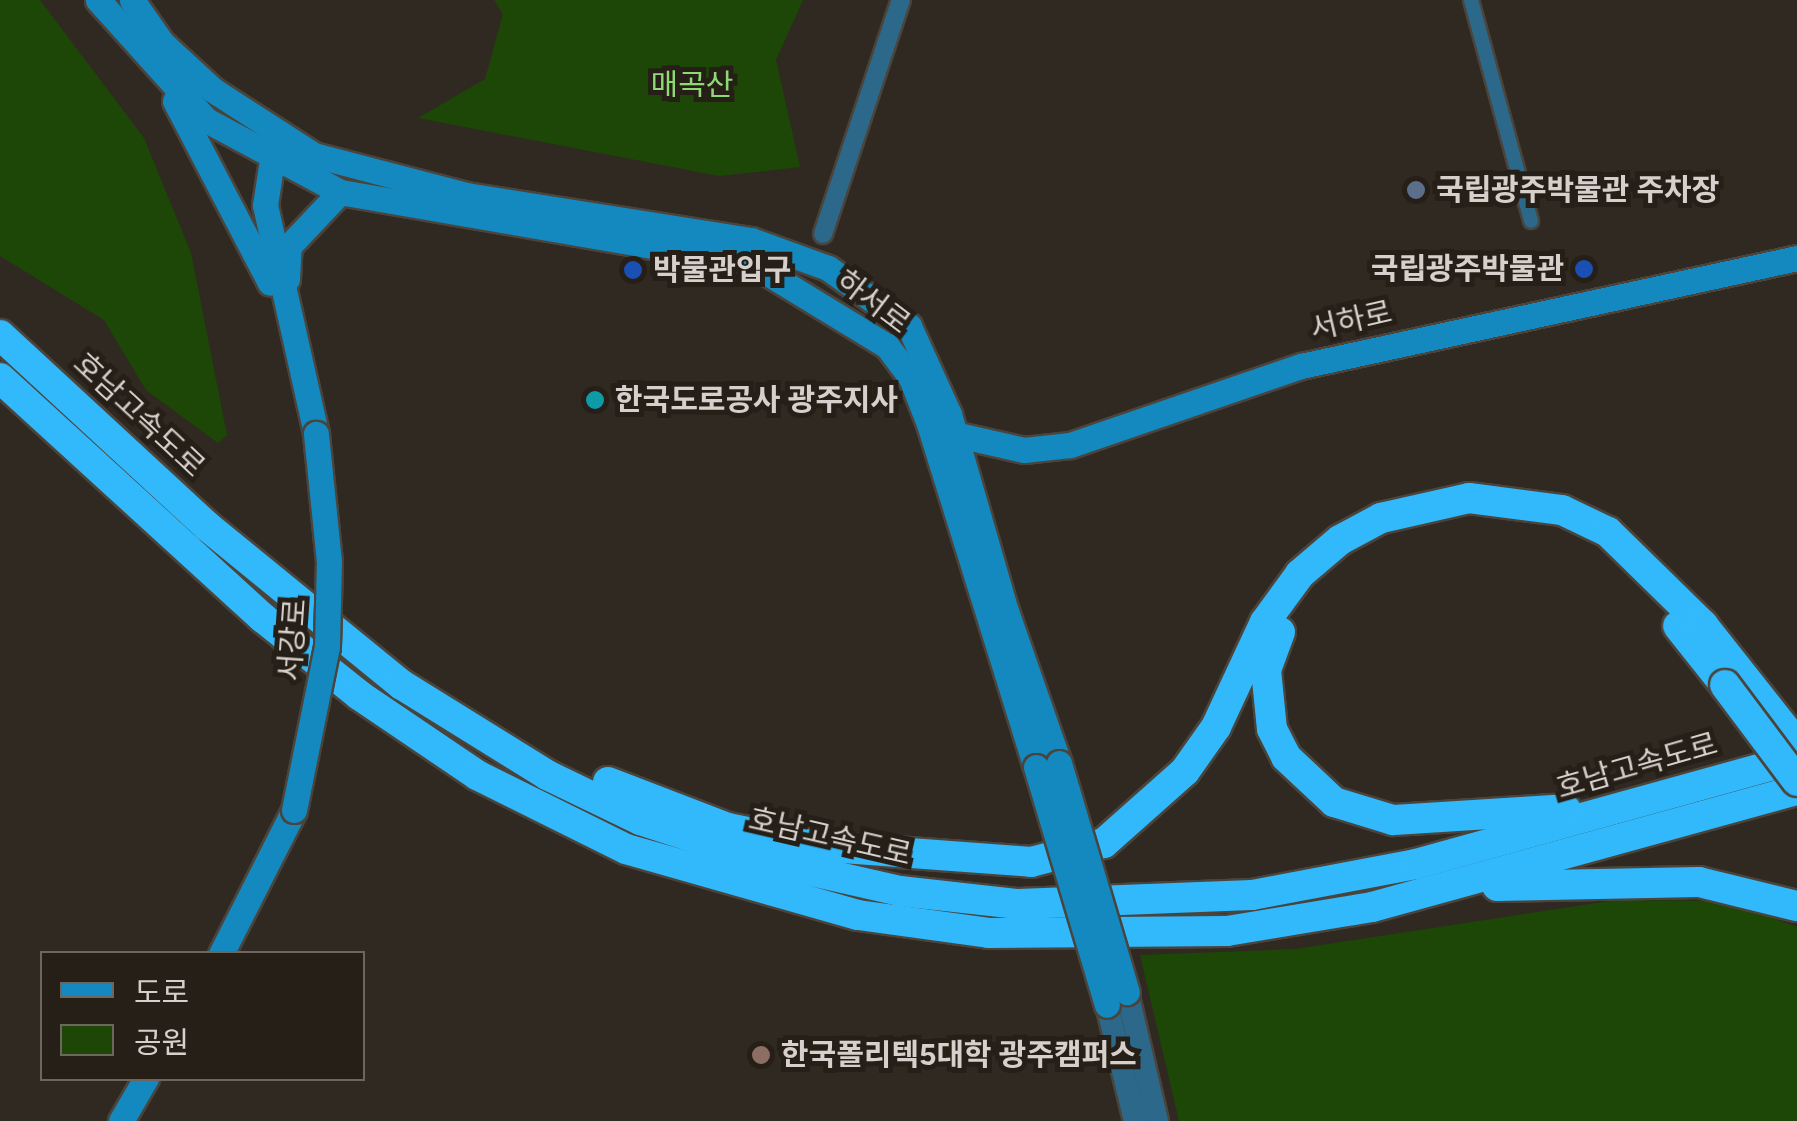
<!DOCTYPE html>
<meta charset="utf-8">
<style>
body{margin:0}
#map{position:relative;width:1797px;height:1121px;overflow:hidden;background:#302921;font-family:Figtree,"Noto Sans KR",sans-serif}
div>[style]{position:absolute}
.green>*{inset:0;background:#1c4706}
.roads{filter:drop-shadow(2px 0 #4a443c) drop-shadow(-2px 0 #4a443c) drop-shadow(0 2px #4a443c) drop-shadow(0 -2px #4a443c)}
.pedestrian>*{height:14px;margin:-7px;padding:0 7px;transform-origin:7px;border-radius:7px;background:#2b6889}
.minor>*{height:18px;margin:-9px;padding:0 9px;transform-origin:9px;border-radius:9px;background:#2b6889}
.tertiary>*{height:22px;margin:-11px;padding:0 11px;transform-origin:11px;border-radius:11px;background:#2b6889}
.secondary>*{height:25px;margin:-12.5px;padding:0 12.5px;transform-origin:12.5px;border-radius:12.5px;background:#1389bf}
.motorway>*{height:30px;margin:-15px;padding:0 15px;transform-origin:15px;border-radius:15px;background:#32b9fb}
.bridges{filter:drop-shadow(2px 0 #4a443c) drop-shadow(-2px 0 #4a443c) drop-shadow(0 2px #4a443c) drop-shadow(0 -2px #4a443c)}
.secondary-bridge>*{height:25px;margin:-12.5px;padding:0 12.5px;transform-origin:12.5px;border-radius:12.5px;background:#1389bf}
.motorway-bridge>*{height:30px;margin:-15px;padding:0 15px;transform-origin:15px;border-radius:15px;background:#32b9fb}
.dots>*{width:28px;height:28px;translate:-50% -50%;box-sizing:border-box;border:5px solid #261f17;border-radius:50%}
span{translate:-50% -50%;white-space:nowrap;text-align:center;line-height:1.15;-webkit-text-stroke:10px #261f17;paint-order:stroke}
.park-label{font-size:30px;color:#8fd975}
.poi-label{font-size:30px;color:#d5d0cb;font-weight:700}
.left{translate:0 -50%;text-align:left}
.right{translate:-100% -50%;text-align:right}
.street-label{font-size:30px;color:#d5d0cb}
.legend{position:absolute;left:40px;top:951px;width:325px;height:130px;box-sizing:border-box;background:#261f17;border:2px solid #6c665f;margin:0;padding:12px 18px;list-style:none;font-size:30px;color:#d5d0cb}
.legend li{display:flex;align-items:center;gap:20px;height:50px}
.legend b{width:50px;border:2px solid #6c665f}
</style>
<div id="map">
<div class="green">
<div style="clip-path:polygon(0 0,40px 0,144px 138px,191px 253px,227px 435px,218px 443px,146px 390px,104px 320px,0 256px)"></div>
<div style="clip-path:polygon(494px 0,803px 0,776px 60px,800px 167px,719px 176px,418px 118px,485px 79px,503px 14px)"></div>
<div style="clip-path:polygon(1616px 900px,1727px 901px,1797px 927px,1797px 1121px,1179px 1121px,1140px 955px,1295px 949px)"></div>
</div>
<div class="roads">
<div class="pedestrian">
<div style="left:1471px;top:0;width:229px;rotate:74.8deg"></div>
</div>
<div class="minor">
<div style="left:823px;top:234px;width:247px;rotate:-71.6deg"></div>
</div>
<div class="tertiary">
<div style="left:1127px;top:992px;width:132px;rotate:76.9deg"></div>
<div style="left:1107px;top:1005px;width:119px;rotate:76.4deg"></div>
</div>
<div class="secondary">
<div style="left:98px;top:0;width:161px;rotate:48deg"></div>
<div style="left:206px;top:120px;width:152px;rotate:28.2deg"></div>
<div style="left:340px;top:192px;width:417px;rotate:9.8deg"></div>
<div style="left:751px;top:263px;width:159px;rotate:31.4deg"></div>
<div style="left:887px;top:346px;width:40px;rotate:53deg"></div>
<div style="left:911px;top:378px;width:49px;rotate:68.6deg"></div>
<div style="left:929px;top:424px;width:359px;rotate:72.7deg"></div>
<div style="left:132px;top:0;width:52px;rotate:55.1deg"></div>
<div style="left:162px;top:43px;width:69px;rotate:42.7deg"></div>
<div style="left:213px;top:90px;width:120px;rotate:32.8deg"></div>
<div style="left:314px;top:155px;width:157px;rotate:14.7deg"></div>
<div style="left:466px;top:195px;width:289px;rotate:9deg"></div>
<div style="left:751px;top:240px;width:82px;rotate:20deg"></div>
<div style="left:828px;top:268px;width:100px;rotate:35.6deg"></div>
<div style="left:909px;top:326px;width:97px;rotate:65.6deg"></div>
<div style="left:949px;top:414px;width:205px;rotate:73.9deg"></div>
<div style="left:1006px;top:611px;width:161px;rotate:70.8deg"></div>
<div style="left:175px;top:101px;width:205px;rotate:62.4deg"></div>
<div style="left:274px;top:147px;width:59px;rotate:98.8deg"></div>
<div style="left:265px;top:205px;width:235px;rotate:77.4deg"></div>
<div style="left:287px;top:279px;width:33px;rotate:-87deg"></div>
<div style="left:289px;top:246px;width:74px;rotate:-46.6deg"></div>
<div style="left:945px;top:432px;width:81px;rotate:12.8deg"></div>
<div style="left:1024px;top:450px;width:46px;rotate:-6.2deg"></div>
<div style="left:1070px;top:445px;width:244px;rotate:-18.9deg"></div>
<div style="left:1301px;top:366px;width:508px;rotate:-12.28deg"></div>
<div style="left:221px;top:954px;width:161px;rotate:-63.1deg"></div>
<div style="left:121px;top:1121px;width:50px;rotate:-59.8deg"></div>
</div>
<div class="motorway">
<div style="left:0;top:335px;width:282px;rotate:42.7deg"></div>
<div style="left:207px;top:526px;width:252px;rotate:39.2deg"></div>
<div style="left:402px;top:685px;width:171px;rotate:31.8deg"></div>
<div style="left:547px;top:775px;width:103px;rotate:25.8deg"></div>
<div style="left:640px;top:820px;width:125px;rotate:18.1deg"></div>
<div style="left:759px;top:859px;width:145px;rotate:12.8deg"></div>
<div style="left:900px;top:891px;width:119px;rotate:6.3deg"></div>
<div style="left:1018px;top:904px;width:234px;rotate:-2.2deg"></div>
<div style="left:1252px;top:895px;width:167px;rotate:-10.7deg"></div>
<div style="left:1416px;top:864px;width:395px;rotate:-15.5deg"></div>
<div style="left:0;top:378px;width:356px;rotate:42.4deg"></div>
<div style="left:263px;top:618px;width:123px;rotate:38.7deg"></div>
<div style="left:359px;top:695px;width:143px;rotate:34.1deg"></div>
<div style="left:477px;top:775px;width:166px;rotate:26.4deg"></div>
<div style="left:626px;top:849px;width:241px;rotate:15.9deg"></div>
<div style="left:858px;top:915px;width:132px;rotate:7.8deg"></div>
<div style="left:989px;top:933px;width:238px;rotate:-0.5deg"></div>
<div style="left:1227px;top:931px;width:147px;rotate:-9.4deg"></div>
<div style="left:1372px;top:907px;width:441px;rotate:-15.4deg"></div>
<div style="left:1678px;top:626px;width:75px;rotate:51.5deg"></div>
<div style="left:1280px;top:632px;width:40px;rotate:110.2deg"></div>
<div style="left:1266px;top:670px;width:59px;rotate:84.2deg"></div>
<div style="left:1272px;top:729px;width:31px;rotate:63deg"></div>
<div style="left:1286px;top:757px;width:66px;rotate:43.2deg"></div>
<div style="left:1334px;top:802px;width:62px;rotate:17deg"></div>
<div style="left:1393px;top:820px;width:173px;rotate:-3.6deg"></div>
<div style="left:608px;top:782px;width:129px;rotate:21deg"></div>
<div style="left:728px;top:828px;width:89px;rotate:11.7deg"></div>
<div style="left:815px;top:846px;width:217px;rotate:4.2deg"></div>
<div style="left:1031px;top:862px;width:75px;rotate:-14.6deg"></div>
<div style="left:1104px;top:843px;width:108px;rotate:-41.6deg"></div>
<div style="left:1185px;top:771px;width:54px;rotate:-54.8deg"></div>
<div style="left:1216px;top:727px;width:116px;rotate:-65deg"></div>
<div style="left:1265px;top:622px;width:59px;rotate:-53.9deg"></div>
<div style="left:1300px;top:574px;width:52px;rotate:-40.4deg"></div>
<div style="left:1340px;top:540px;width:47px;rotate:-28.2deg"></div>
<div style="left:1381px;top:518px;width:90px;rotate:-12.8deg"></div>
<div style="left:1469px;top:498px;width:94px;rotate:7.4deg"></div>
<div style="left:1562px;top:510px;width:51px;rotate:25.6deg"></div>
<div style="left:1608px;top:532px;width:133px;rotate:44.4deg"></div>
<div style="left:1703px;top:625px;width:152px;rotate:51.7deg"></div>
<div style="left:1497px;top:886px;width:202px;rotate:-1.1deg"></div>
<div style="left:1699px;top:882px;width:101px;rotate:13.8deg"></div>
</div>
</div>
<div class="bridges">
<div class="secondary-bridge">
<div style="left:1059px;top:763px;width:239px;rotate:73.5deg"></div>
<div style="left:1036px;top:767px;width:248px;rotate:73.4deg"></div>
<div style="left:294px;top:810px;width:166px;rotate:-78.6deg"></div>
<div style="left:327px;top:647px;width:85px;rotate:-88.7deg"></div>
<div style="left:329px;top:562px;width:129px;rotate:-95.8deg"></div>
</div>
<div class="motorway-bridge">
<div style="left:1725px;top:685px;width:120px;rotate:53.1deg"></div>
</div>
</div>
<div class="dots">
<div style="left:1416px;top:190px;background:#5c6f8a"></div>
<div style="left:1584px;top:269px;background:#1a4fb4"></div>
<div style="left:633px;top:270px;background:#1a4fb4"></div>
<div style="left:595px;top:400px;background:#0f9aa8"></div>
<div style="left:761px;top:1055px;background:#8d6e63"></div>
</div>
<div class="park-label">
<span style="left:692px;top:85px">매곡산</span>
</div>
<div class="poi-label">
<span class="left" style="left:1436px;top:190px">국립광주박물관 주차장</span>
<span class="right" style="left:1564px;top:269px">국립광주박물관</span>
<span class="left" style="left:653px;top:270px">박물관입구</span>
<span class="left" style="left:615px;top:400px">한국도로공사 광주지사</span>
<span class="left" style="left:781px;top:1055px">한국폴리텍5대학 광주캠퍼스</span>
</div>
<div class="street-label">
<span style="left:873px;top:302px;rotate:37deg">하서로</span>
<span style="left:1351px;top:321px;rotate:-13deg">서하로</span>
<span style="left:139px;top:415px;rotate:43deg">호남고속도로</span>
<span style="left:293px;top:640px;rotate:-86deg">서강로</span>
<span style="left:1637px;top:766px;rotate:-16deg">호남고속도로</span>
<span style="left:830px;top:837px;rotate:13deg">호남고속도로</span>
</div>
<ul class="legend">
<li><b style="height:12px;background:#1389bf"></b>도로</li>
<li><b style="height:28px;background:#1c4706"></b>공원</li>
</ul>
</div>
